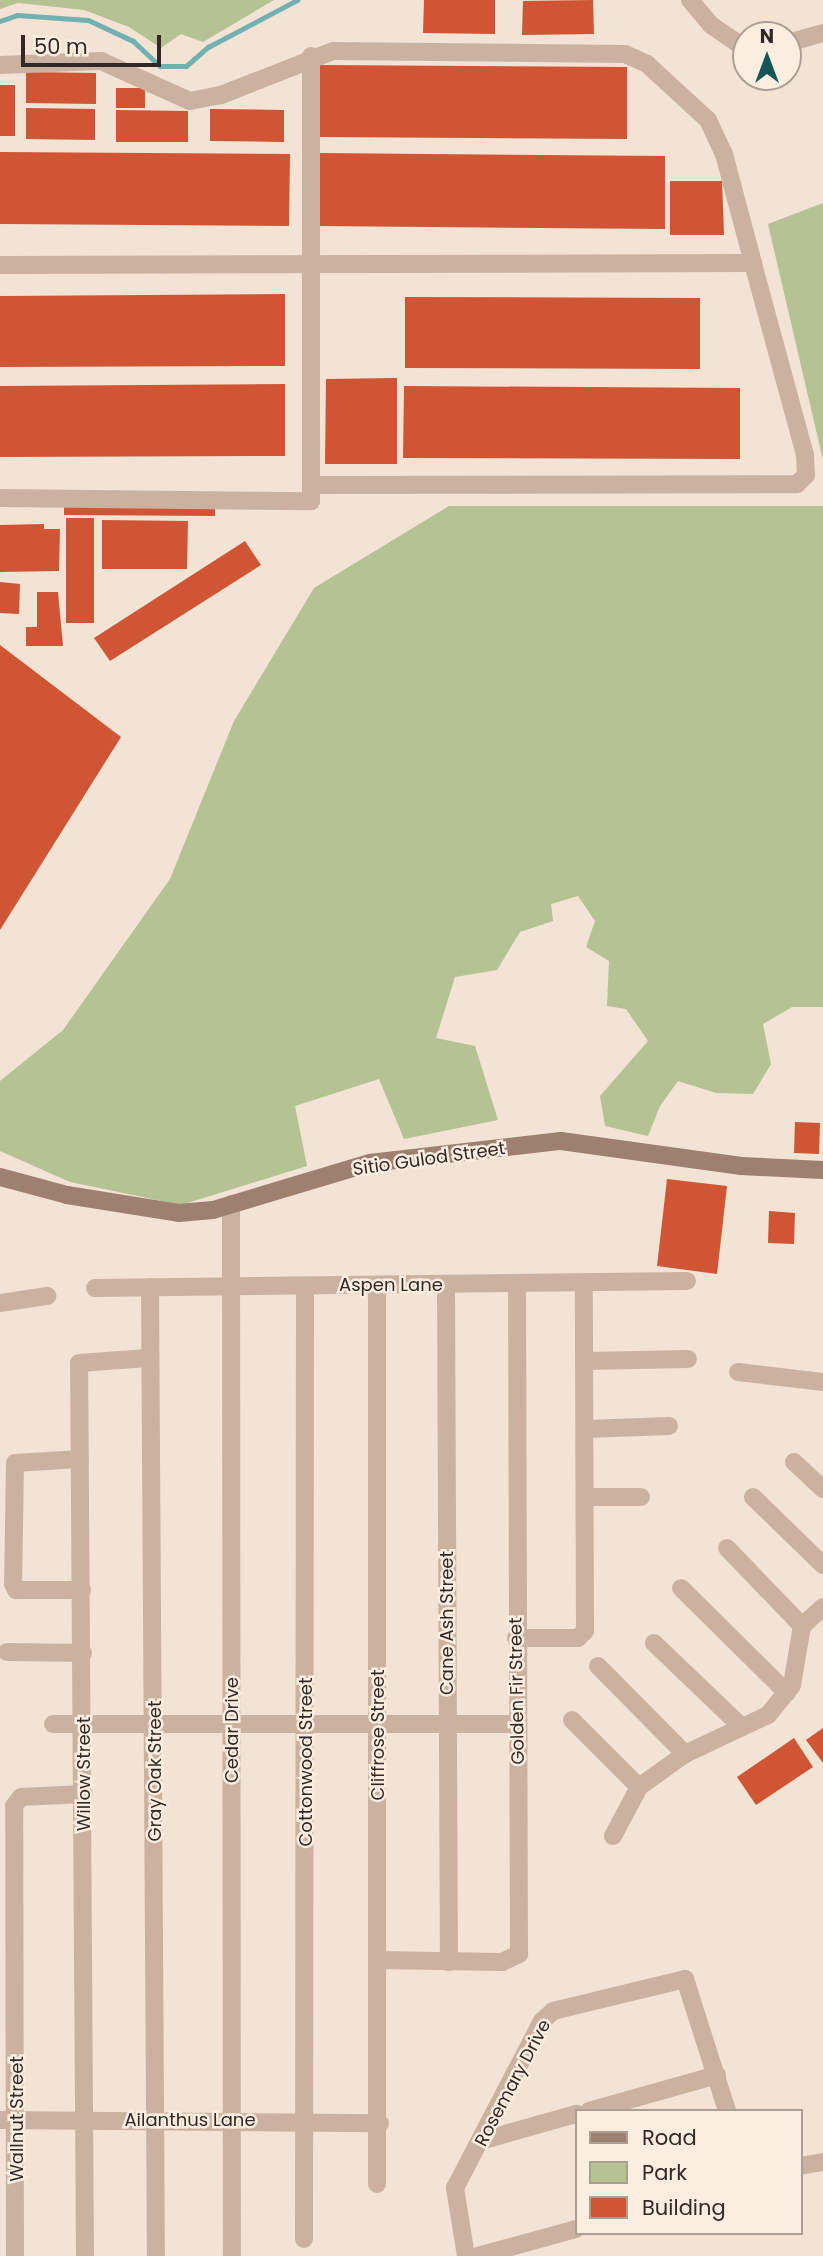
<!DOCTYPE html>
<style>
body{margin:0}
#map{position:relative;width:823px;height:2256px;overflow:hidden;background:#f2e3d4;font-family:Poppins,sans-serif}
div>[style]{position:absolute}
.green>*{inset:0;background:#b4c294}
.stream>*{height:5px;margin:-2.5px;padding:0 2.5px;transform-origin:2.5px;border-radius:2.5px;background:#71b1b2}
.building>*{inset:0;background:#d05534}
.minor>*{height:18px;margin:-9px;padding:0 9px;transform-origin:9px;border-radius:9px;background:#cbb2a0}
.secondary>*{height:18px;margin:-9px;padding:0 9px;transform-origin:9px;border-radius:9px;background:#9e8071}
span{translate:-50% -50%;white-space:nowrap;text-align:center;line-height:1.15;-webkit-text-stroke:5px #faeee1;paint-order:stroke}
.street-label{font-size:18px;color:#342824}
.legend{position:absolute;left:575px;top:2109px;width:228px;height:126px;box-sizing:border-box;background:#faeee1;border:2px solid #ab9f95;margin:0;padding:9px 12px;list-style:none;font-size:21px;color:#342824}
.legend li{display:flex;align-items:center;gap:14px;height:35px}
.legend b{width:35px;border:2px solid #ab9f95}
.north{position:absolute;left:732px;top:21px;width:70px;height:70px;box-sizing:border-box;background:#faeee1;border:2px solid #ab9f95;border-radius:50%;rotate:0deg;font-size:19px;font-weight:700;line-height:28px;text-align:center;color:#342824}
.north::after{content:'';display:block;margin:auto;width:24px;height:32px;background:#175658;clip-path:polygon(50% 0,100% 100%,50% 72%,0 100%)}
.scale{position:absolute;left:21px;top:35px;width:140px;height:32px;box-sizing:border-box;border:4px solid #342824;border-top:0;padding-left:9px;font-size:21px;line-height:24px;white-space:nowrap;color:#342824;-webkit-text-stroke:5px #faeee1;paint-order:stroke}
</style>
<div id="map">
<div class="green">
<div style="clip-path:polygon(0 0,274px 0,203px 42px,181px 34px,161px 48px,129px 27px,84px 10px,18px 3px,0 9px)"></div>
<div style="clip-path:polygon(823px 203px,823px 460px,768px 224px)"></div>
<div style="clip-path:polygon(449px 506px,823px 506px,823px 1007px,792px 1007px,763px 1024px,771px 1064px,753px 1094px,716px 1093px,678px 1081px,660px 1106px,648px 1136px,605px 1126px,600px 1096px,648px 1041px,626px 1009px,607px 1006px,609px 961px,586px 947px,595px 921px,578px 896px,551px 904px,553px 921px,520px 932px,497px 970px,455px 977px,436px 1038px,475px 1046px,498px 1120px,404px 1139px,379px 1079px,295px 1106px,307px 1166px,181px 1205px,70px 1182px,0 1151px,0 1081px,63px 1030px,170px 879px,234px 721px,314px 588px)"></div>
</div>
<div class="stream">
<div style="left:0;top:21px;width:18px;rotate:-19deg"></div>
<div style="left:17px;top:15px;width:71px;rotate:4deg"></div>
<div style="left:88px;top:20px;width:50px;rotate:25deg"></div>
<div style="left:133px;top:41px;width:37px;rotate:43deg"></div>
<div style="left:160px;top:66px;width:26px"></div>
<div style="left:186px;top:66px;width:29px;rotate:-41deg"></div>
<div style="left:208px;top:47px;width:101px;rotate:-27.8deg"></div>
</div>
<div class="building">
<div style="clip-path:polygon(424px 0,495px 0,495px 34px,423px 33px)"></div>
<div style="clip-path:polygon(593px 0,594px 34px,522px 35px,523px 1px)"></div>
<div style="clip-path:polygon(320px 65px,627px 67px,627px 139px,319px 137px)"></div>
<div style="clip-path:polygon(26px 72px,96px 73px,96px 104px,26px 103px)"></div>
<div style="clip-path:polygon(0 85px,15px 85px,15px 136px,0 136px)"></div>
<div style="clip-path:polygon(116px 88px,145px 88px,145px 108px,116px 108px)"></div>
<div style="clip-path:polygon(26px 108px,95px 109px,95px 140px,26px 139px)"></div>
<div style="clip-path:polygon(210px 109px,284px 110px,284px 142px,210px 141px)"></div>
<div style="clip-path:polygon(116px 110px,188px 111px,188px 142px,116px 142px)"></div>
<div style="clip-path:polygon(0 152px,290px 154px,289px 226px,0 224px)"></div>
<div style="clip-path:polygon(319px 153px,665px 156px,665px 229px,319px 226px)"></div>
<div style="clip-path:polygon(670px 181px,722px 181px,724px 235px,670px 235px)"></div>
<div style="clip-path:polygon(285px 294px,285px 366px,0 367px,0 296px)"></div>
<div style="clip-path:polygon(405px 297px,700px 298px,700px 369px,405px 368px)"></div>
<div style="clip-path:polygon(397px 378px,397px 464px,325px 464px,326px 379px)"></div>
<div style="clip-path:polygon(285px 384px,285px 456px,0 457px,0 386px)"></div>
<div style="clip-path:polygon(404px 386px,740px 388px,740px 459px,403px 458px)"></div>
<div style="clip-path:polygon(64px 504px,215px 505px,215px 516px,64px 515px)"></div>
<div style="clip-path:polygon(66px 518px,94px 518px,94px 623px,66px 623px)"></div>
<div style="clip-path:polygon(102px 520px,188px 521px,187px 569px,102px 569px)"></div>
<div style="clip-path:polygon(44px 524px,44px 529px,60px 529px,59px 571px,0 572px,0 525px)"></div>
<div style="clip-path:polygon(245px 541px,261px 565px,110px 661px,94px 638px)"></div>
<div style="clip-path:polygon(0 582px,20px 584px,19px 614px,0 613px)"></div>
<div style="clip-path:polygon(37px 592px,58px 592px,63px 646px,26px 646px,26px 627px,37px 627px)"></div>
<div style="clip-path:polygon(0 645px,121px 737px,0 930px)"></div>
<div style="clip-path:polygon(795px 1122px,820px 1123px,819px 1154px,794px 1153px)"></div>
<div style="clip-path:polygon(667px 1179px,727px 1186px,717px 1274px,657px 1266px)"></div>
<div style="clip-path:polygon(769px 1211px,795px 1213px,794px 1244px,768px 1243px)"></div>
<div style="clip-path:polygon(823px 1728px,823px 1763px,806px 1740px)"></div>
<div style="clip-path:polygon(794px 1738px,813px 1767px,756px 1805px,737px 1777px)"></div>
</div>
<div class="minor">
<div style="left:690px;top:0;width:33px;rotate:50deg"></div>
<div style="left:711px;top:25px;width:42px;rotate:34.4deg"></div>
<div style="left:788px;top:43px;width:36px;rotate:-16deg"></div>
<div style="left:0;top:65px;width:101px;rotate:-2.3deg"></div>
<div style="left:101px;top:61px;width:98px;rotate:24.2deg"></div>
<div style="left:190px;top:101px;width:32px;rotate:-11deg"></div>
<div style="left:221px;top:95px;width:120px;rotate:-21.4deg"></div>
<div style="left:333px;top:51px;width:292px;rotate:0.6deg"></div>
<div style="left:625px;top:54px;width:24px;rotate:24deg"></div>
<div style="left:647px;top:64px;width:83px;rotate:42.6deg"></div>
<div style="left:708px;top:120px;width:38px;rotate:65deg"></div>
<div style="left:724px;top:154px;width:113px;rotate:75.1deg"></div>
<div style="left:753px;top:263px;width:753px;rotate:179.85deg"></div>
<div style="left:311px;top:485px;width:486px;rotate:-0.1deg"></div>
<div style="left:797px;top:484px;width:13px;rotate:-45deg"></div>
<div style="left:806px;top:475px;width:20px;rotate:-93deg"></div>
<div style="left:805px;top:455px;width:199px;rotate:-105.2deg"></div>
<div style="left:0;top:498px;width:311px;rotate:0.6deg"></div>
<div style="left:311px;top:501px;width:445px;rotate:-90deg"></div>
<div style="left:231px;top:1204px;width:1052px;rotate:89.95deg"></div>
<div style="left:446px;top:1285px;width:677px;rotate:89.75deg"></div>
<div style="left:377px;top:1286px;width:898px;rotate:90deg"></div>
<div style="left:150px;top:1287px;width:969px;rotate:89.65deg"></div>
<div style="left:95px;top:1288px;width:592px;rotate:-0.68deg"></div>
<div style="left:0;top:1303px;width:48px;rotate:-8.5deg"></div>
<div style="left:585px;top:1361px;width:103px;rotate:-1.1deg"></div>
<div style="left:738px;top:1372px;width:86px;rotate:6.7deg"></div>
<div style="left:586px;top:1429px;width:83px;rotate:-2.1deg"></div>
<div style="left:80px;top:1459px;width:65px;rotate:176.5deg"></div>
<div style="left:15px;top:1463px;width:121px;rotate:90.9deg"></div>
<div style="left:13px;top:1584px;width:7px;rotate:63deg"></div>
<div style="left:16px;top:1590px;width:66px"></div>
<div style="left:794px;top:1462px;width:40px;rotate:43deg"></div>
<div style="left:587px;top:1497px;width:54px"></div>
<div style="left:753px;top:1497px;width:98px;rotate:44.2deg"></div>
<div style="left:727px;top:1548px;width:108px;rotate:46.1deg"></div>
<div style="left:681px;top:1588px;width:149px;rotate:44.7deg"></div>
<div style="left:516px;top:1638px;width:62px"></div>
<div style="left:578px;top:1638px;width:10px;rotate:-45deg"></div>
<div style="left:585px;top:1631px;width:348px;rotate:-90.2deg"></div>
<div style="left:654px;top:1643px;width:120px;rotate:43.7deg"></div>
<div style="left:7px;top:1652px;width:76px;rotate:0.8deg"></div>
<div style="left:598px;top:1666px;width:124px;rotate:45.3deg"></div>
<div style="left:572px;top:1720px;width:95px;rotate:45deg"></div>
<div style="left:53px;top:1724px;width:464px"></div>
<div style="left:613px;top:1836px;width:55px;rotate:-62deg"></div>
<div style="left:639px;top:1787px;width:57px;rotate:-35.7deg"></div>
<div style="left:685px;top:1754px;width:92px;rotate:-25.2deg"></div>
<div style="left:768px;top:1715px;width:38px;rotate:-51deg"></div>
<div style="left:792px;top:1685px;width:60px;rotate:-80.4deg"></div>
<div style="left:802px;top:1626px;width:28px;rotate:-42deg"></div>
<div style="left:377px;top:1960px;width:125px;rotate:0.9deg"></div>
<div style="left:502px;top:1962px;width:19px;rotate:-25deg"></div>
<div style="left:519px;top:1954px;width:670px;rotate:-90.17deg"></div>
<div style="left:589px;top:2111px;width:133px;rotate:-15.7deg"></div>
<div style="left:0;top:2120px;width:380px;rotate:0.5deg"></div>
<div style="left:484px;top:2140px;width:96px;rotate:-15.8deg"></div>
<div style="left:800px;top:2166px;width:23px;rotate:-10deg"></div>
<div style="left:304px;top:2239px;width:953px;rotate:-89.94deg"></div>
<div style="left:15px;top:2256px;width:450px;rotate:-90.1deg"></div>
<div style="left:14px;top:1806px;width:11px;rotate:-52deg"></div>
<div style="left:21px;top:1797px;width:63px;rotate:-2.7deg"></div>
<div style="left:85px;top:2256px;width:893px;rotate:-90.38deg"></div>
<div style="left:79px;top:1363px;width:69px;rotate:-4.1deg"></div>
<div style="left:466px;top:2256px;width:69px;rotate:-99.2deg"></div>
<div style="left:455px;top:2188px;width:188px;rotate:-62.5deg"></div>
<div style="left:542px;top:2021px;width:15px;rotate:-42deg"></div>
<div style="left:553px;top:2011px;width:136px;rotate:-13.6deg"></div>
<div style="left:685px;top:1979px;width:139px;rotate:72.3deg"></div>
<div style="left:478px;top:2256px;width:102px;rotate:-15.4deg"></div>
</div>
<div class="secondary">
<div style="left:0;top:1177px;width:69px;rotate:15deg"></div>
<div style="left:67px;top:1195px;width:113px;rotate:9.1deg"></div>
<div style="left:179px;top:1213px;width:34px;rotate:-5deg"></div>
<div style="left:213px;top:1210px;width:164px;rotate:-16.7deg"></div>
<div style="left:370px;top:1163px;width:192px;rotate:-6.6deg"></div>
<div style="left:561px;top:1141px;width:182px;rotate:7.9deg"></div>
<div style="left:741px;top:1166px;width:82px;rotate:2.8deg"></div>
</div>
<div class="street-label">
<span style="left:429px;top:1159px;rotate:-8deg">Sitio Gulod Street</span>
<span style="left:391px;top:1285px">Aspen Lane</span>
<span style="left:447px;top:1623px;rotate:-90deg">Cane Ash Street</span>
<span style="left:517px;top:1691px;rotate:-91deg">Golden Fir Street</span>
<span style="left:232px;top:1730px;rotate:-90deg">Cedar Drive</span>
<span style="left:378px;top:1735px;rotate:-90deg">Cliffrose Street</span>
<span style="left:306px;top:1762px;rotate:-90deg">Cottonwood Street</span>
<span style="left:155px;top:1771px;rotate:-90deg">Gray Oak Street</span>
<span style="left:84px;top:1774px;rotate:-90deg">Willow Street</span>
<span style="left:513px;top:2083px;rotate:-62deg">Rosemary Drive</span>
<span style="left:17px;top:2119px;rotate:-90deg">Wallnut Street</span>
<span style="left:190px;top:2120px">Ailanthus Lane</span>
</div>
<ul class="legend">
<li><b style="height:9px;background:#9e8071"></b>Road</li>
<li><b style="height:19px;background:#b4c294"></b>Park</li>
<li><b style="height:19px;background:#d05534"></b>Building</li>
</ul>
<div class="north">N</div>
<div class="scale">50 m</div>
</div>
